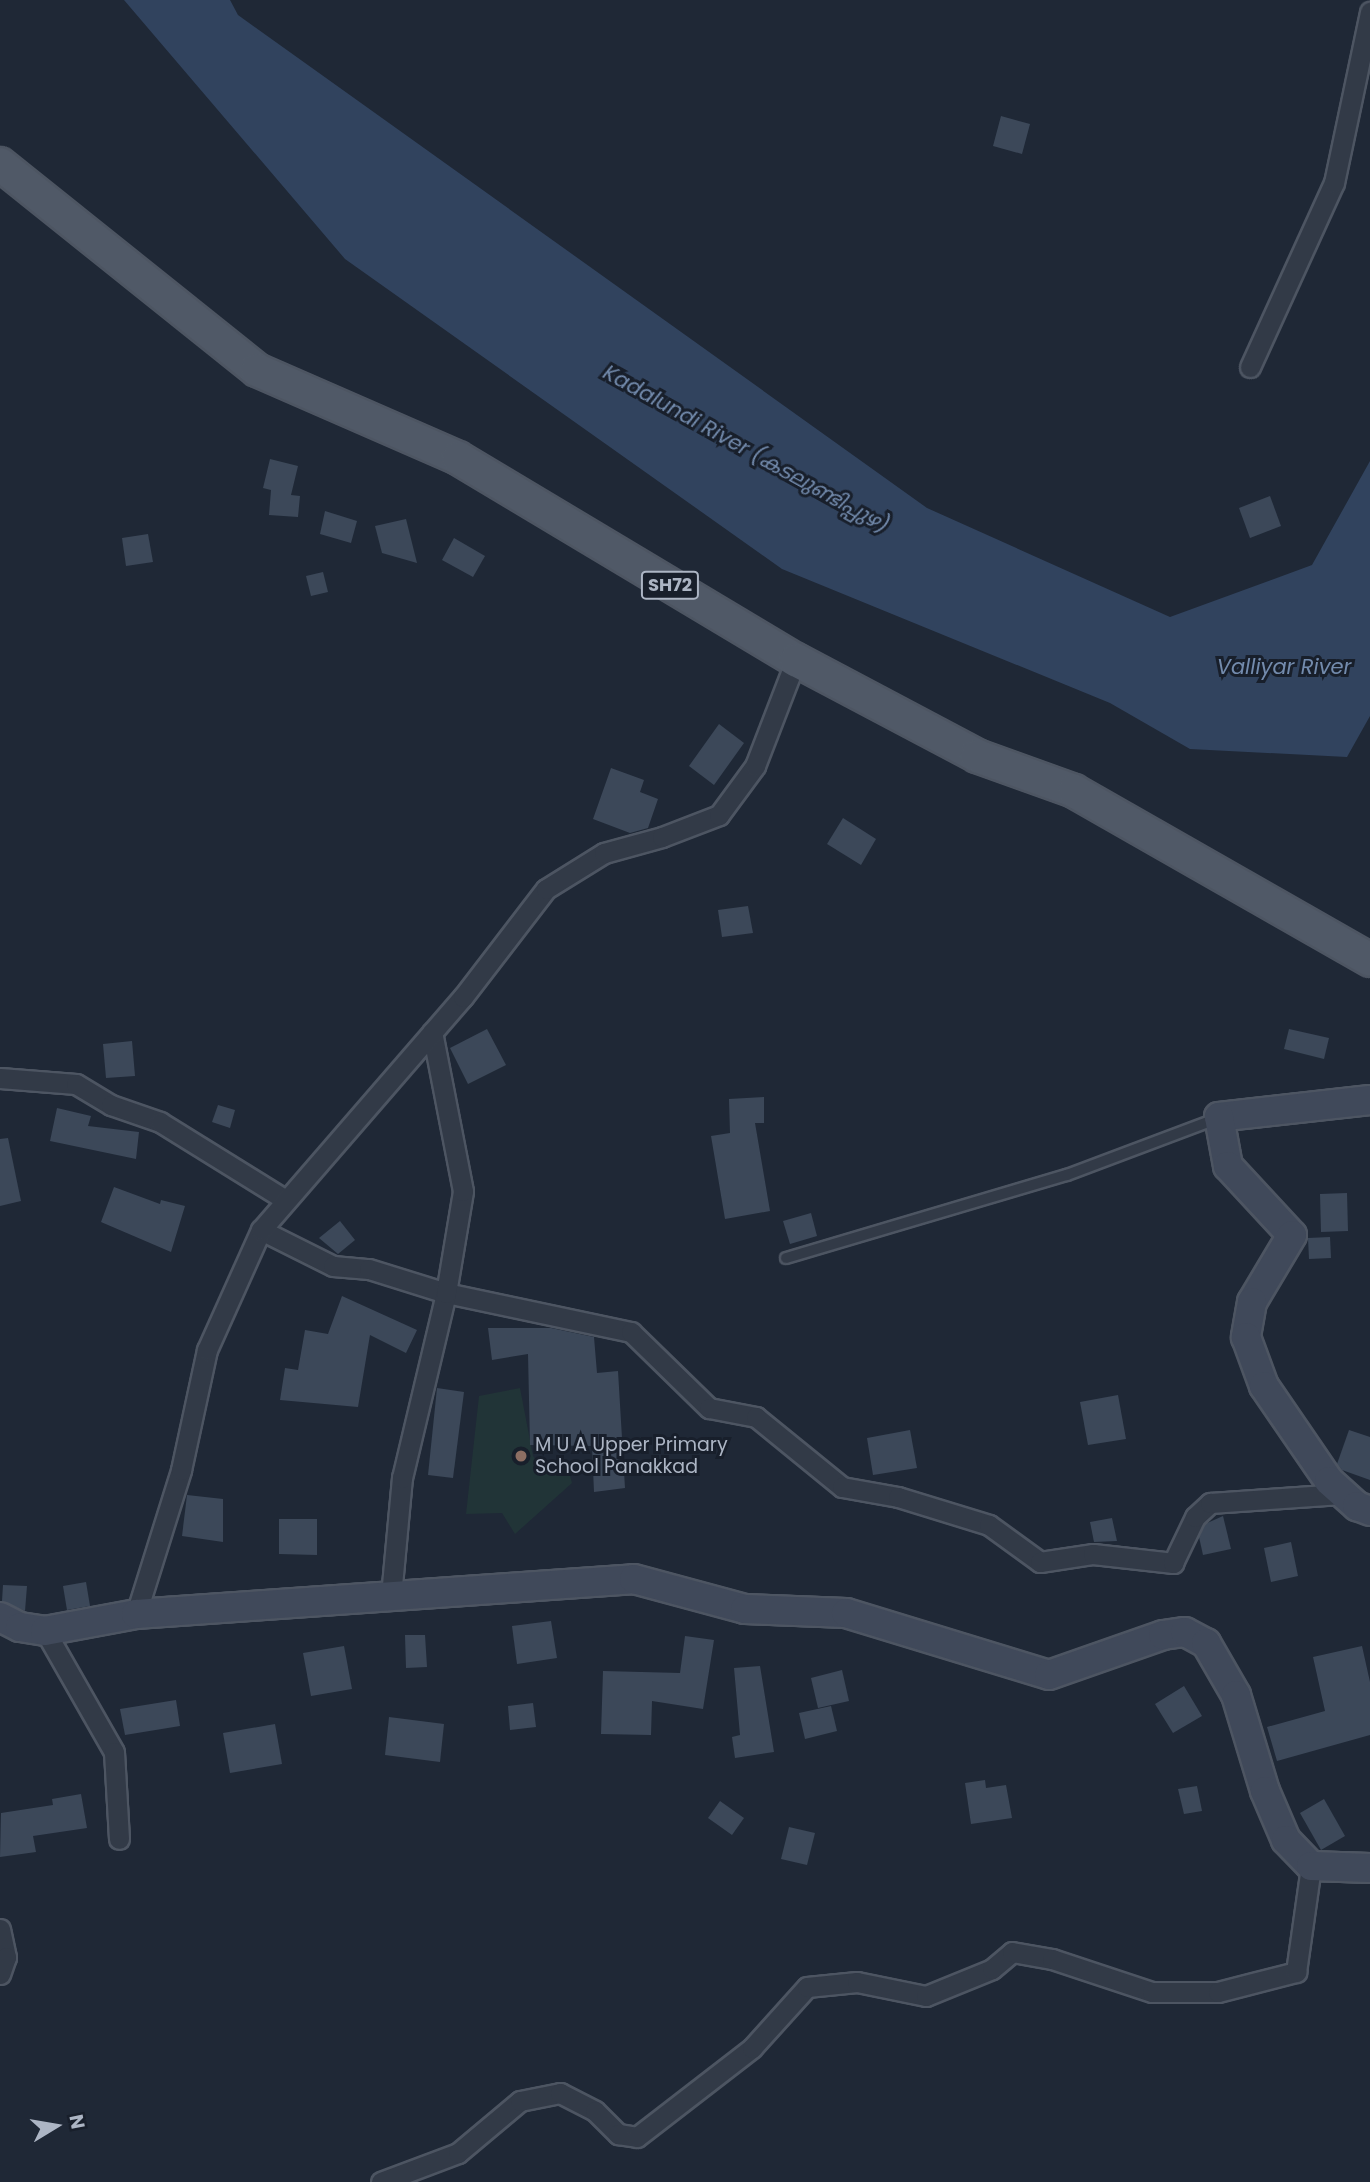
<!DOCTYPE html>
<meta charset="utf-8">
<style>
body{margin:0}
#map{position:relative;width:1370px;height:2182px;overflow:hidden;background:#1f2836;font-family:Poppins,"Noto Sans Malayalam",sans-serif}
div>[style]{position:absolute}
.green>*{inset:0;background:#213437}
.water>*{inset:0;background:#31435e}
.building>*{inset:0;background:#3c4859}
.roads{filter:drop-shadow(2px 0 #4d5562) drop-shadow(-2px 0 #4d5562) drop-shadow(0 2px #4d5562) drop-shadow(0 -2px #4d5562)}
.lane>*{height:10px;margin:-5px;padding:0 5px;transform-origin:5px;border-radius:5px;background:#323a47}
.street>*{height:19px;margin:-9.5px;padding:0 9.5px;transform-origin:9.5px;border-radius:9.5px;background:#323a47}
.secondary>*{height:28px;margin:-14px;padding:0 14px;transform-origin:14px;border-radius:14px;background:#40495a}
.primary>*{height:32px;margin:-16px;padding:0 16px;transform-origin:16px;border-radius:16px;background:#505967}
.dots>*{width:19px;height:19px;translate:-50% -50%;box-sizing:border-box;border:4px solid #181f2b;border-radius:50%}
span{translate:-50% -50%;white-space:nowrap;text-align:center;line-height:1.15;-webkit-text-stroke:6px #181f2b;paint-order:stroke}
.shield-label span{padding:2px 5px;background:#181f2b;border:2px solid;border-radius:5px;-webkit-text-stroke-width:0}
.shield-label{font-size:18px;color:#acb5c4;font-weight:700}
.poi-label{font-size:19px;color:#acb5c4}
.left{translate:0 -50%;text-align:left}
.water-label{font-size:21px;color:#738bad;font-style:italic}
.north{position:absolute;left:21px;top:2091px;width:70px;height:70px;-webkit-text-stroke:5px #181f2b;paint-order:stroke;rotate:79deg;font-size:19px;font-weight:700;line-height:28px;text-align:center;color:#acb5c4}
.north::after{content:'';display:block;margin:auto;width:24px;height:32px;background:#acb5c4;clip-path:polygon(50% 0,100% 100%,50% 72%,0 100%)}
</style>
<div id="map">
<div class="green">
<div style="clip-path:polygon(520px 1388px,533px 1456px,542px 1469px,568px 1468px,572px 1483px,515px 1534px,502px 1513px,466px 1514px,479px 1396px)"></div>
</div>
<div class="water">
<div style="clip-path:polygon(124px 0,230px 0,238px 15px,927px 508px,1170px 617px,1312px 565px,1370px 461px,1370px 716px,1347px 757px,1190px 749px,1110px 703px,782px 569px,345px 259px)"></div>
</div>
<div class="building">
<div style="clip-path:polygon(1001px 116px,1030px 124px,1022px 154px,993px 146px)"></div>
<div style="clip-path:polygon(270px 459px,298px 466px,291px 495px,300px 496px,298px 517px,269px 515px,271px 490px,263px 488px)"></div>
<div style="clip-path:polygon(1270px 496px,1281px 526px,1250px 538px,1239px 508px)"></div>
<div style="clip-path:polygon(325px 511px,357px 521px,351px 543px,320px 534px)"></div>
<div style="clip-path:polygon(406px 519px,417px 563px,382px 553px,375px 526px)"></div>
<div style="clip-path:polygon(148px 534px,153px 562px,126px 566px,122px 538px)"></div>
<div style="clip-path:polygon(454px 538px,485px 556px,473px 577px,442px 560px)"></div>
<div style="clip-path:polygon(323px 572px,328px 592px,311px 596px,306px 576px)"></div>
<div style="clip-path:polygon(719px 724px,744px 743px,714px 785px,689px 766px)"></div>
<div style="clip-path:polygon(611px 768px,644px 780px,640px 792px,658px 799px,648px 828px,630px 833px,593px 819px)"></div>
<div style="clip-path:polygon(843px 818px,876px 839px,861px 865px,827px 844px)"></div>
<div style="clip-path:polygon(748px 906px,753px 933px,722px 937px,718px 910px)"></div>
<div style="clip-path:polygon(487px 1029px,506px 1065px,468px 1084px,450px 1048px)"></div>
<div style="clip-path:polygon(1289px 1029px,1329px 1038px,1324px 1059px,1284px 1049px)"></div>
<div style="clip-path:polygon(132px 1041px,135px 1076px,106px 1078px,103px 1044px)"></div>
<div style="clip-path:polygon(764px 1097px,764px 1123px,755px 1123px,770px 1211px,725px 1219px,711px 1136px,730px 1133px,729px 1099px)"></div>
<div style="clip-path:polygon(218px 1105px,235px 1110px,230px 1128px,212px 1122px)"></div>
<div style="clip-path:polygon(57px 1108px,91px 1116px,88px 1126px,139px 1132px,136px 1159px,50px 1141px)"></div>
<div style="clip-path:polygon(8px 1138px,21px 1201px,0 1206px,0 1139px)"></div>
<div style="clip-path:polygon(114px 1187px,160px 1204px,161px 1200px,185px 1206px,171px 1252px,101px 1222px)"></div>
<div style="clip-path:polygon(1347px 1193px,1348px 1231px,1321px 1232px,1320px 1194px)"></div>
<div style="clip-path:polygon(811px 1213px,817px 1236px,790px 1244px,783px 1221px)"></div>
<div style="clip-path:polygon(340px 1221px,355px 1240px,338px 1254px,319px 1238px)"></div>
<div style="clip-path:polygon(1330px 1237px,1331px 1258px,1309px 1259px,1308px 1238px)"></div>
<div style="clip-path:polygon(342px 1296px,417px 1330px,406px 1353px,370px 1335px,358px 1407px,280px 1400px,285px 1368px,298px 1370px,305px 1330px,328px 1334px)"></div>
<div style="clip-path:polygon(488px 1328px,551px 1328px,594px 1337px,597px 1373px,618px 1371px,625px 1488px,594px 1492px,592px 1446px,530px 1445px,528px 1354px,492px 1360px)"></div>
<div style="clip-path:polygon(437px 1388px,464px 1392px,453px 1478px,428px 1475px)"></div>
<div style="clip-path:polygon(1118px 1395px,1126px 1439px,1088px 1445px,1080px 1402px)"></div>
<div style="clip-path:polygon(910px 1430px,917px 1468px,873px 1475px,867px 1438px)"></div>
<div style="clip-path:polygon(1349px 1430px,1370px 1437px,1370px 1480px,1342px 1470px,1337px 1464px)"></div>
<div style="clip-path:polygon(187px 1495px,223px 1499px,223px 1542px,182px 1536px)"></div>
<div style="clip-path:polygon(1223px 1516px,1231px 1549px,1203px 1555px,1199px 1537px,1205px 1524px)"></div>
<div style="clip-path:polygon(1112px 1518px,1117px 1541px,1094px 1542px,1090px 1522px)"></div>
<div style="clip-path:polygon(279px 1519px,317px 1519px,317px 1555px,279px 1554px)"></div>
<div style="clip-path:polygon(1291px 1542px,1298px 1576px,1271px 1582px,1264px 1548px)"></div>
<div style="clip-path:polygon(86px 1582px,90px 1606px,67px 1610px,63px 1586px)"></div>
<div style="clip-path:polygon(3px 1585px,27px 1586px,25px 1611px,2px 1601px)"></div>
<div style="clip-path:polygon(551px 1621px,557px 1658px,517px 1664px,512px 1626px)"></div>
<div style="clip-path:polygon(405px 1635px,425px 1635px,427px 1667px,406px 1668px)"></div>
<div style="clip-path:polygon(685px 1636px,714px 1640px,703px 1709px,652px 1701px,651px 1735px,601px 1734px,603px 1671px,680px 1673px)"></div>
<div style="clip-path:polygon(344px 1646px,352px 1689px,311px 1696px,303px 1653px)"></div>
<div style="clip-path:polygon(1362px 1646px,1370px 1682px,1370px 1735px,1277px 1761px,1267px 1727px,1325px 1711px,1313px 1657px)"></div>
<div style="clip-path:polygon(760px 1666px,774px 1752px,735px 1758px,732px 1737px,740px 1735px,734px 1668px)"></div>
<div style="clip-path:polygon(842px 1670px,849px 1701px,818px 1708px,811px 1678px)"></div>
<div style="clip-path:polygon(1184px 1686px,1202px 1716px,1173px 1733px,1155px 1704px)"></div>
<div style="clip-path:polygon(176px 1700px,180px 1726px,125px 1735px,120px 1709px)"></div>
<div style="clip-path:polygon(533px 1703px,536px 1727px,510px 1730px,508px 1706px)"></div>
<div style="clip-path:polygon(831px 1706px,837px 1731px,805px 1739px,799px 1713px)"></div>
<div style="clip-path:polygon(389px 1717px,444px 1724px,440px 1762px,385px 1755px)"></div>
<div style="clip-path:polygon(275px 1724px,282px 1764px,230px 1773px,223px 1733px)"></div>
<div style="clip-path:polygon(985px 1780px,986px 1788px,1006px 1785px,1012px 1818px,971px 1824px,965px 1783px)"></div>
<div style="clip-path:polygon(1197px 1786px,1202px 1811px,1184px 1814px,1178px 1789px)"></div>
<div style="clip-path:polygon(81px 1794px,87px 1828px,33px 1836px,36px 1852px,0 1857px,1px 1813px,53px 1805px,52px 1799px)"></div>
<div style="clip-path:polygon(1324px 1799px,1345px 1836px,1321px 1850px,1300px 1813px)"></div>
<div style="clip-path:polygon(720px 1801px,744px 1818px,732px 1835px,708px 1818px)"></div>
<div style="clip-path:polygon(789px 1827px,815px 1833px,807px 1865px,781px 1859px)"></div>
</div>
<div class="roads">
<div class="lane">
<div style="left:786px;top:1258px;width:293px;rotate:-16.5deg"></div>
<div style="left:1067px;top:1175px;width:159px;rotate:-20.6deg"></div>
</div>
<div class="street">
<div style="left:1250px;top:367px;width:202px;rotate:-65.5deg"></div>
<div style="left:1334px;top:183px;width:175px;rotate:-78.1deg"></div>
<div style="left:0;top:1078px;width:76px;rotate:4.5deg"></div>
<div style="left:76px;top:1084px;width:41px;rotate:31deg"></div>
<div style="left:111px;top:1105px;width:52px;rotate:19.1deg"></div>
<div style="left:160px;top:1122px;width:148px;rotate:31.8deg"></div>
<div style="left:261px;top:1230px;width:80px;rotate:26.6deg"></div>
<div style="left:333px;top:1266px;width:36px;rotate:5deg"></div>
<div style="left:369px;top:1269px;width:81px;rotate:17.3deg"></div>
<div style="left:446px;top:1293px;width:189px;rotate:11.9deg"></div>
<div style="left:631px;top:1332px;width:109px;rotate:44.3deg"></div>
<div style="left:709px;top:1408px;width:48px;rotate:10.8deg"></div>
<div style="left:756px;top:1417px;width:111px;rotate:39.1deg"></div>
<div style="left:842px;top:1487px;width:57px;rotate:10.1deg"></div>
<div style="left:898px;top:1497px;width:95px;rotate:17.1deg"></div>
<div style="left:989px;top:1525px;width:63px;rotate:36deg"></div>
<div style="left:1040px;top:1562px;width:54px;rotate:-8.6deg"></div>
<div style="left:1093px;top:1554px;width:81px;rotate:6.4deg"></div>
<div style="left:1173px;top:1563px;width:51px;rotate:-64.4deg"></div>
<div style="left:1195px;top:1517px;width:21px;rotate:-43deg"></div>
<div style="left:1210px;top:1503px;width:131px;rotate:-3.9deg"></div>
<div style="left:391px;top:1596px;width:119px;rotate:-84.7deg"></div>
<div style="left:402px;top:1478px;width:190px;rotate:-76.6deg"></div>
<div style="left:446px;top:1293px;width:103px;rotate:-80.5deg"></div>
<div style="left:463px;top:1191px;width:162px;rotate:-101deg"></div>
<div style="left:136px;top:1614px;width:151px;rotate:-72.6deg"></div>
<div style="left:181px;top:1470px;width:123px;rotate:-77.8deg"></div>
<div style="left:207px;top:1350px;width:132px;rotate:-65.8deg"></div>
<div style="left:261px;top:1230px;width:308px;rotate:-49.1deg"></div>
<div style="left:463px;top:997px;width:136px;rotate:-52.5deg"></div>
<div style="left:546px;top:889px;width:68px;rotate:-31.8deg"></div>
<div style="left:604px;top:853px;width:60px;rotate:-15.4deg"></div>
<div style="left:662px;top:837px;width:61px;rotate:-21.1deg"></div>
<div style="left:719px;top:815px;width:61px;rotate:-53.7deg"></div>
<div style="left:755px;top:766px;width:114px;rotate:-68.9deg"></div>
<div style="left:45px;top:1631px;width:139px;rotate:60.3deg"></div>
<div style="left:114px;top:1752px;width:87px;rotate:86.7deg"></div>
<div style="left:0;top:1929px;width:29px;rotate:78deg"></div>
<div style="left:6px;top:1957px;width:18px;rotate:109deg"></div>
<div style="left:381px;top:2182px;width:82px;rotate:-20.6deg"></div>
<div style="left:458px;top:2153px;width:81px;rotate:-40deg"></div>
<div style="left:520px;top:2101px;width:41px;rotate:-11.3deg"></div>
<div style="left:560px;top:2093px;width:39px;rotate:27deg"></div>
<div style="left:595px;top:2111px;width:33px;rotate:45deg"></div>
<div style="left:618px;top:2134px;width:19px;rotate:9deg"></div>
<div style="left:637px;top:2137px;width:145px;rotate:-37.7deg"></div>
<div style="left:752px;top:2048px;width:82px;rotate:-48deg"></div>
<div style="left:807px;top:1987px;width:50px;rotate:-5.7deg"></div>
<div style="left:857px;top:1982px;width:70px;rotate:11.5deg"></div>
<div style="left:926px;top:1996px;width:71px;rotate:-22.2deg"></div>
<div style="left:992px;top:1969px;width:26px;rotate:-40deg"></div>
<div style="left:1012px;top:1952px;width:41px;rotate:9.9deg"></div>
<div style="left:1052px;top:1959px;width:105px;rotate:18.3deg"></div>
<div style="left:1152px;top:1992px;width:66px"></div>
<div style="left:1218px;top:1992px;width:81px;rotate:-14.4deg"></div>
<div style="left:1296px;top:1972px;width:107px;rotate:-81.9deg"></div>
</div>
<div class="secondary">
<div style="left:1370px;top:1100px;width:152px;rotate:173.6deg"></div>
<div style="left:1219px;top:1117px;width:50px;rotate:79.6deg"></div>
<div style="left:1228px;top:1166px;width:94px;rotate:47.2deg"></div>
<div style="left:1292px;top:1235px;width:78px;rotate:120.8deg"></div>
<div style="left:1252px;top:1302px;width:36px;rotate:100deg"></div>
<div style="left:1246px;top:1337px;width:52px;rotate:69.8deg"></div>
<div style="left:1264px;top:1386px;width:115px;rotate:55.6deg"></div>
<div style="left:1329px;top:1481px;width:38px;rotate:42deg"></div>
<div style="left:1357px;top:1506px;width:14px;rotate:21deg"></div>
<div style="left:0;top:1617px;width:22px;rotate:27deg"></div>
<div style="left:20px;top:1627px;width:25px;rotate:9deg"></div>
<div style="left:45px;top:1631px;width:93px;rotate:-10.6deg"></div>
<div style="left:136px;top:1614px;width:499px;rotate:-4deg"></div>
<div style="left:634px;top:1579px;width:115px;rotate:15.1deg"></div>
<div style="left:745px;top:1609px;width:101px;rotate:2.3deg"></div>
<div style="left:846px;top:1613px;width:212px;rotate:17deg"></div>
<div style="left:1049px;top:1675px;width:121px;rotate:-19.3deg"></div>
<div style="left:1163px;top:1635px;width:22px;rotate:-8deg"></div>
<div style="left:1185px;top:1632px;width:24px;rotate:28deg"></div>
<div style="left:1206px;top:1643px;width:60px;rotate:60deg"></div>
<div style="left:1236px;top:1695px;width:100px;rotate:73.2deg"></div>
<div style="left:1265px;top:1791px;width:53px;rotate:66.8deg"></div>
<div style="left:1286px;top:1840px;width:36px;rotate:46deg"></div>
<div style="left:1311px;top:1866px;width:59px;rotate:1.9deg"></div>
</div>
<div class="primary">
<div style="left:0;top:164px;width:329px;rotate:38.7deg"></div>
<div style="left:257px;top:370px;width:219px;rotate:23.6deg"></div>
<div style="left:458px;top:458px;width:394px;rotate:30.9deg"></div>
<div style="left:796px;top:660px;width:205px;rotate:27.9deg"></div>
<div style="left:977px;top:756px;width:103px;rotate:19.8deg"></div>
<div style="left:1074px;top:791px;width:341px;rotate:29.7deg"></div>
</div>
</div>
<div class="dots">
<div style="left:521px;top:1456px;background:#8d6e63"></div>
</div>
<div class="shield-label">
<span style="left:670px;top:585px">SH72</span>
</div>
<div class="poi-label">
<span class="left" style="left:535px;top:1456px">M U A Upper Primary<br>School Panakkad</span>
</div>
<div class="water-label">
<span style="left:746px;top:449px;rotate:29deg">Kadalundi River (കടലുണ്ടിപ്പുഴ)</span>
<span style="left:1284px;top:667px">Valliyar River</span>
</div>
<div class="north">N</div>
</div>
